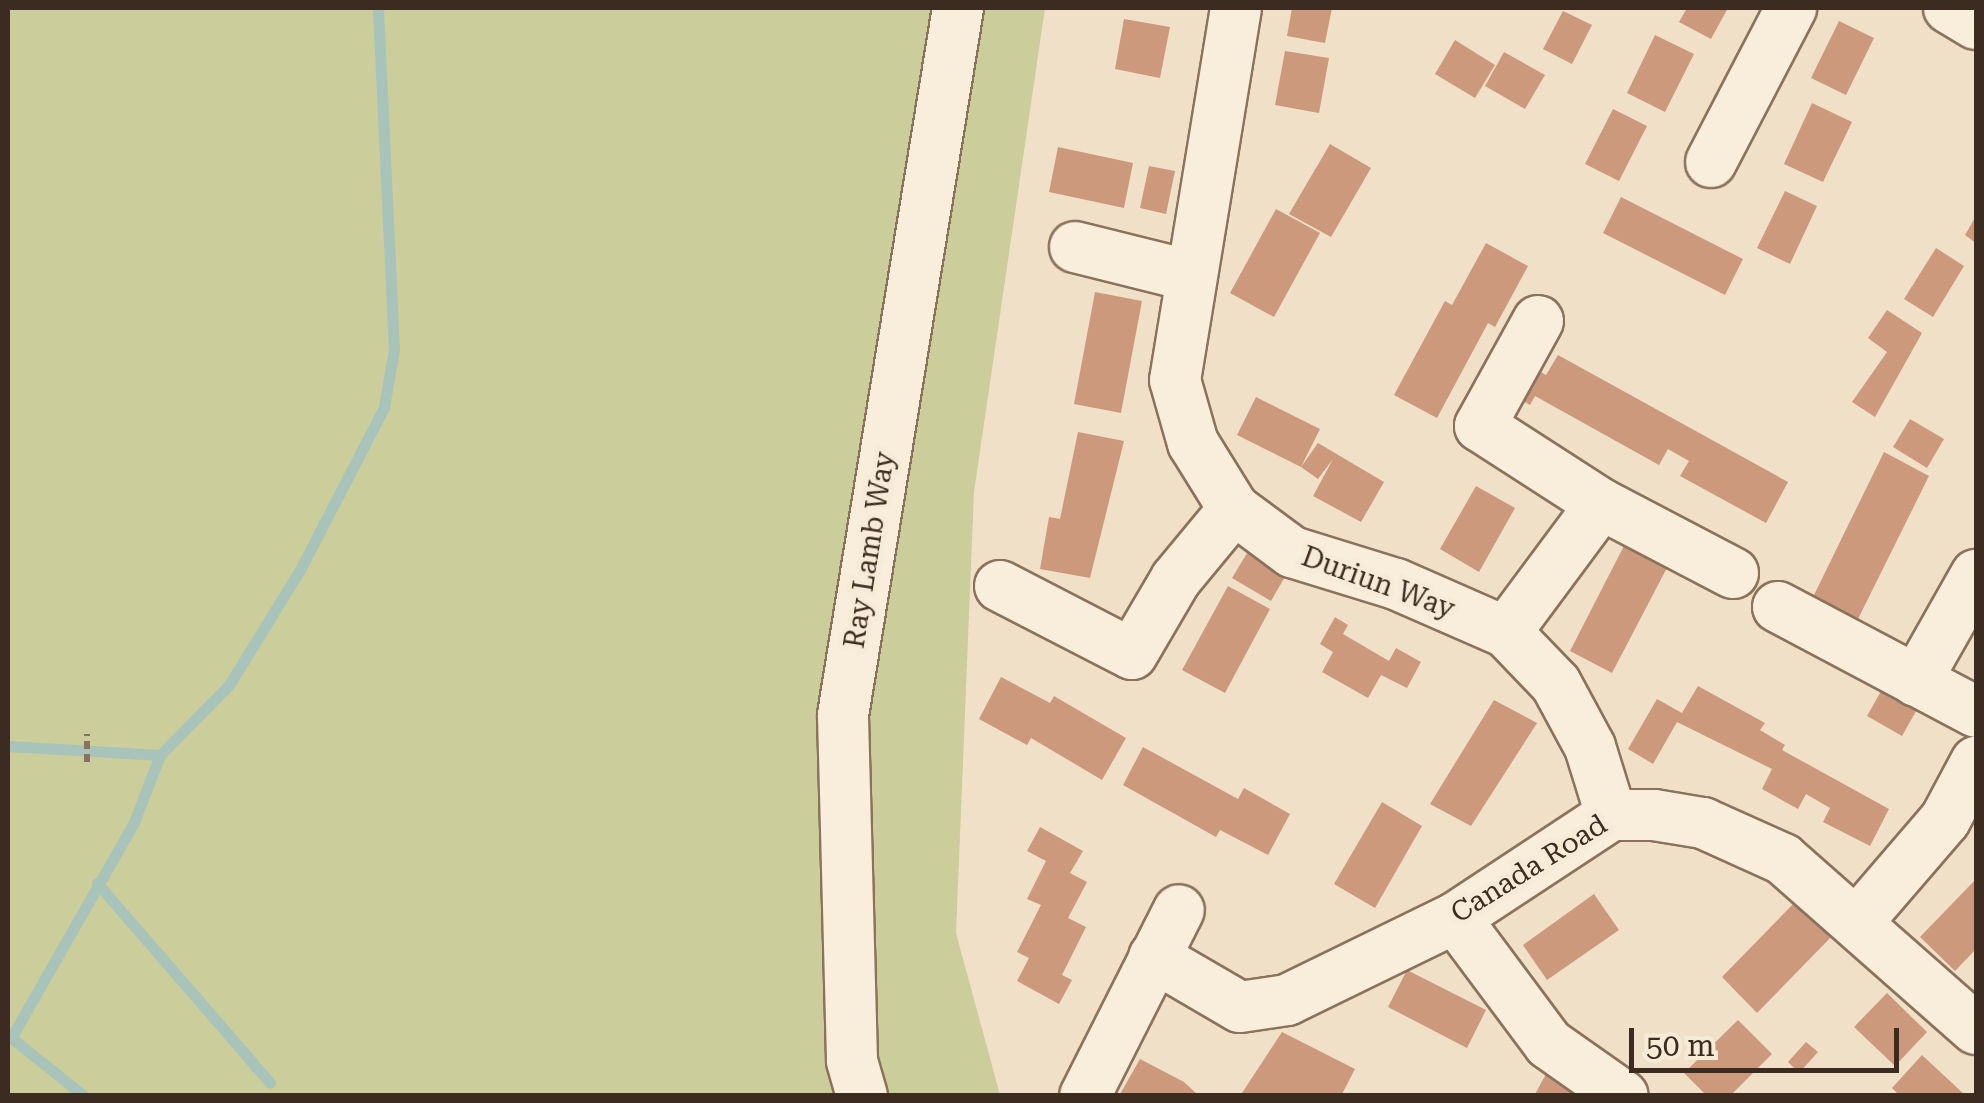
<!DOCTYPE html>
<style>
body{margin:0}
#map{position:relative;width:1984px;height:1103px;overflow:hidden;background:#efe0c7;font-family:"Roboto Serif",serif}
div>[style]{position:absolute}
.green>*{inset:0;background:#cbcd9b}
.stream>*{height:11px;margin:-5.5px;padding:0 5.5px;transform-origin:5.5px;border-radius:5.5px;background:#a8c3b9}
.building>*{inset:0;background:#cd997d}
.path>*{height:6px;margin-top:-3px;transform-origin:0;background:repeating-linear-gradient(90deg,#8b725c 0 8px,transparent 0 13px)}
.roads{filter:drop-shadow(2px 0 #8b725c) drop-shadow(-2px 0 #8b725c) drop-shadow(0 2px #8b725c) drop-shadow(0 -2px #8b725c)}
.minor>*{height:50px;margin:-25px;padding:0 25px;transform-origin:25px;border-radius:25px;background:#f9eedb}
span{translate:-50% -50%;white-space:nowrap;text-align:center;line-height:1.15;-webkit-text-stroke:10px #f6ebd7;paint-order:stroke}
.street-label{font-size:28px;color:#3b2b20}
.frame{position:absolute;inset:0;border:10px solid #3b2b20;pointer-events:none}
.scale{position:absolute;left:1629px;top:1028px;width:270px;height:45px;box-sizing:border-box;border:5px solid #3b2b20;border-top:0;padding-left:12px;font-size:30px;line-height:35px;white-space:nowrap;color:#3b2b20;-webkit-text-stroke:8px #f6ebd7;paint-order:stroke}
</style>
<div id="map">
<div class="green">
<div style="clip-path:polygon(8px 8px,1045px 8px,974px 492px,956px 933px,1000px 1095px,8px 1095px)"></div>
</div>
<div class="stream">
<div style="left:8px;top:746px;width:152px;rotate:3.4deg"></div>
<div style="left:97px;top:883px;width:264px;rotate:49.1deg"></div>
<div style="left:8px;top:1035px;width:97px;rotate:38.8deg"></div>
<div style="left:11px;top:1038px;width:249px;rotate:-60.3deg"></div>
<div style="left:134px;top:822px;width:72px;rotate:-68.8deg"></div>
<div style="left:160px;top:755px;width:98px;rotate:-45.4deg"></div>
<div style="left:229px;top:685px;width:137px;rotate:-58.4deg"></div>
<div style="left:301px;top:568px;width:181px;rotate:-62.7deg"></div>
<div style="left:384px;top:407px;width:59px;rotate:-80.2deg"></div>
<div style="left:394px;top:349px;width:341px;rotate:-92.7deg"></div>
</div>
<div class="building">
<div style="clip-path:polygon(1292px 8px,1332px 8px,1325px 43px,1287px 36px)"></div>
<div style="clip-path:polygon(1687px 8px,1728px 8px,1711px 39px,1679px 22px)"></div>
<div style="clip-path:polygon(1563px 11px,1592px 25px,1572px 64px,1543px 49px)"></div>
<div style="clip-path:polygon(1124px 19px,1170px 27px,1160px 78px,1115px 69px)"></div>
<div style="clip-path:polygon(1839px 21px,1874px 38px,1846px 95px,1811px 78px)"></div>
<div style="clip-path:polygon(1655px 35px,1694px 54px,1665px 112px,1627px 93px)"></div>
<div style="clip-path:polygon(1455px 40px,1495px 65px,1475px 98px,1435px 74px)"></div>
<div style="clip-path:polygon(1285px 51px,1329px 58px,1319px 113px,1275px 105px)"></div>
<div style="clip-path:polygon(1504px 52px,1545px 75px,1525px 109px,1485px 86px)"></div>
<div style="clip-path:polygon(1812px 103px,1852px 122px,1823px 182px,1784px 164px)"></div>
<div style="clip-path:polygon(1613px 109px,1647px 126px,1619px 181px,1585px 164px)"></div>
<div style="clip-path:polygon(1330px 144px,1371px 168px,1331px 237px,1289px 214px)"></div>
<div style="clip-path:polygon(1058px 147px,1133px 163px,1124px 208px,1049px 192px)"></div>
<div style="clip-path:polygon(1149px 166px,1175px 171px,1166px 214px,1140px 208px)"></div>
<div style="clip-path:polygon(1785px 191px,1817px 206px,1790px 264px,1757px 248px)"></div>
<div style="clip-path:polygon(1621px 197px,1743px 259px,1725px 295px,1603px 233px)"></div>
<div style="clip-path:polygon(1276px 209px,1320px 233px,1274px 317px,1230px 293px)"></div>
<div style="clip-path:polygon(1976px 216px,1976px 243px,1965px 235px)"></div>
<div style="clip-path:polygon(1486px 243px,1528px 266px,1495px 327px,1488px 323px,1437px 418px,1394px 395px,1445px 301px,1452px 305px)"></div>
<div style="clip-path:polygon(1936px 248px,1964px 266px,1933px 317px,1904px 299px)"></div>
<div style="clip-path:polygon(1095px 292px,1142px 301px,1121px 413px,1074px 404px)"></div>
<div style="clip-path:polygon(1887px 310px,1922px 333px,1875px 417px,1852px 402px,1887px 352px,1868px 338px)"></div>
<div style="clip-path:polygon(1558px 355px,1788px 482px,1766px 523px,1680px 476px,1689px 461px,1668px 449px,1659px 465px,1535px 396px,1530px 405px,1506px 391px,1522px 361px,1546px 375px)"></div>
<div style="clip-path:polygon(1256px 397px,1320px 429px,1301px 467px,1237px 435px)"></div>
<div style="clip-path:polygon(1910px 419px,1944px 439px,1927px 468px,1893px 447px)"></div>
<div style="clip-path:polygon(1078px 432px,1124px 441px,1090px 578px,1040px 569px,1049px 517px,1060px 519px)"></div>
<div style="clip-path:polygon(1318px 443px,1384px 482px,1361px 522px,1313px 496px,1333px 459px,1318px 479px,1301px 467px)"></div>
<div style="clip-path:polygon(1884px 452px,1929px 476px,1857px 621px,1813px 597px)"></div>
<div style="clip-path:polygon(1476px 486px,1515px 508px,1479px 572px,1440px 549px)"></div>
<div style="clip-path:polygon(1627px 540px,1670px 562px,1612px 673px,1570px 651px)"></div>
<div style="clip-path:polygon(1247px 553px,1286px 575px,1271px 601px,1232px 578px)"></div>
<div style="clip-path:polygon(1228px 586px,1270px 609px,1225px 693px,1182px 670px)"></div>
<div style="clip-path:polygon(1335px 617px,1348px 625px,1343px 634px,1389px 661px,1396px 648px,1421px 662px,1407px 688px,1381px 675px,1368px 698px,1322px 672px,1333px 652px,1320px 644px)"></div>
<div style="clip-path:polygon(1001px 677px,1050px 703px,1054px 696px,1126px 738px,1102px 780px,1031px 738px,1027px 745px,979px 719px)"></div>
<div style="clip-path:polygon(1889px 677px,1924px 697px,1902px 736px,1867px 716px)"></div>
<div style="clip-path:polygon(1698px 686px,1765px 723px,1760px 730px,1785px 745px,1782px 750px,1889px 809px,1870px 846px,1823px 822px,1830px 808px,1806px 794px,1798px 809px,1762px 789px,1772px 769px,1677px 722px,1653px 764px,1628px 749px,1657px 699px,1682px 713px)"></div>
<div style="clip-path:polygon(1494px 700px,1537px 723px,1471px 826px,1430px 804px)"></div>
<div style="clip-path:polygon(1143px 747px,1238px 799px,1244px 788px,1290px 814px,1268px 855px,1220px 830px,1216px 837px,1123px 785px)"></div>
<div style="clip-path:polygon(1382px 802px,1422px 826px,1375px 908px,1334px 884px)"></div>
<div style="clip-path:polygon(1040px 827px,1083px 851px,1070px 873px,1087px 882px,1068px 918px,1086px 927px,1062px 975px,1072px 980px,1059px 1004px,1017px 981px,1029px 958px,1017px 952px,1041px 905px,1027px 899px,1046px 861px,1027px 851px)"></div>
<div style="clip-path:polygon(1976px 879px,1976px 949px,1955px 971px,1920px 937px)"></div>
<div style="clip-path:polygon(1594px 894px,1619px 930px,1547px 980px,1523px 945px)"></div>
<div style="clip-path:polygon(1799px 898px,1835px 933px,1757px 1013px,1722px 977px)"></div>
<div style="clip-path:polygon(1407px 970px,1486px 1010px,1467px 1048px,1388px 1007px)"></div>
<div style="clip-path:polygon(1887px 993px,1927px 1032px,1895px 1066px,1854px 1027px)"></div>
<div style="clip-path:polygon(1738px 1020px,1772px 1054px,1730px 1096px,1707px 1096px,1684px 1073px)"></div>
<div style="clip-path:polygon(1282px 1032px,1355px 1069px,1341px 1096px,1240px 1096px)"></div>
<div style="clip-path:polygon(1806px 1042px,1818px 1052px,1799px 1073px,1788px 1062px)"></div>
<div style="clip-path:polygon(1922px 1055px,1966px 1096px,1900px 1096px,1892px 1088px)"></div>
<div style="clip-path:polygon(1140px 1059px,1184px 1082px,1199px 1096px,1119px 1096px)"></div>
<div style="clip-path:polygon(1547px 1072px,1587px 1096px,1534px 1096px)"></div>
</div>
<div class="path">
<div style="left:87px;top:762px;width:28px;rotate:-90deg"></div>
</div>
<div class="roads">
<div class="minor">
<div style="left:1236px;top:8px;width:377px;rotate:99.3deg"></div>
<div style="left:1175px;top:380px;width:66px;rotate:74.1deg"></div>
<div style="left:1193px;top:443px;width:78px;rotate:58.2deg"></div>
<div style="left:1234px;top:509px;width:72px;rotate:36.6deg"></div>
<div style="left:1292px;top:552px;width:109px;rotate:17.1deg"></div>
<div style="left:1396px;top:584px;width:120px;rotate:23.6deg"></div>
<div style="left:1506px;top:632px;width:72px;rotate:46.1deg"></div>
<div style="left:1556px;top:684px;width:72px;rotate:61.6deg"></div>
<div style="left:1590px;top:747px;width:71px;rotate:72.8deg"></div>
<div style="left:1949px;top:8px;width:31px;rotate:31deg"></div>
<div style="left:1711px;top:162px;width:174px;rotate:-62.5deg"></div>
<div style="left:1075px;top:247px;width:115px;rotate:14deg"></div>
<div style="left:1538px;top:321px;width:120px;rotate:118.9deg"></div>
<div style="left:1480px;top:426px;width:144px;rotate:32.8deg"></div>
<div style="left:1601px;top:504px;width:149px;rotate:27.6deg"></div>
<div style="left:1000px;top:586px;width:148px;rotate:27.3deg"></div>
<div style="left:1132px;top:654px;width:87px;rotate:-59.6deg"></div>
<div style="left:1176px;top:579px;width:91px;rotate:-50.4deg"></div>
<div style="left:1778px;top:607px;width:224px;rotate:27.9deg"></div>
<div style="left:1506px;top:632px;width:159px;rotate:-53.4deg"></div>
<div style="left:1916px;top:681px;width:122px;rotate:-60.5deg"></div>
<div style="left:1455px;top:918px;width:157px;rotate:53.3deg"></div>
<div style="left:1549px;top:1044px;width:90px;rotate:35.1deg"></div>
<div style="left:1858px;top:921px;width:133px;rotate:-49.3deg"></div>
<div style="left:1945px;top:820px;width:66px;rotate:-61.9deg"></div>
<div style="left:1154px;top:957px;width:99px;rotate:30.2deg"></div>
<div style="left:1240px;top:1007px;width:48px;rotate:-8.5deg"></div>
<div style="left:1287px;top:1000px;width:187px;rotate:-26deg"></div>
<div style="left:1455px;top:918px;width:187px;rotate:-33.4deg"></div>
<div style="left:1611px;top:815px;width:43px"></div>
<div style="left:1654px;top:815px;width:50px;rotate:9.3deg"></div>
<div style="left:1703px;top:823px;width:88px;rotate:24.2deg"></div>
<div style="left:1783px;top:859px;width:257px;rotate:41.4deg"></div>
<div style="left:862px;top:1096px;width:37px;rotate:-106deg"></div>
<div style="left:852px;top:1060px;width:345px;rotate:-91.5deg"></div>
<div style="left:843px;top:715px;width:716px;rotate:-80.76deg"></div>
<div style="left:1085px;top:1096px;width:208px;rotate:-63.2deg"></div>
</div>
</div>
<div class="street-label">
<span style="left:870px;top:550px;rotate:-81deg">Ray Lamb Way</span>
<span style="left:1378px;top:583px;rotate:20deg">Duriun Way</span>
<span style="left:1529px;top:869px;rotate:-32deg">Canada Road</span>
</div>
<div class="frame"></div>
<div class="scale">50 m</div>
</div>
